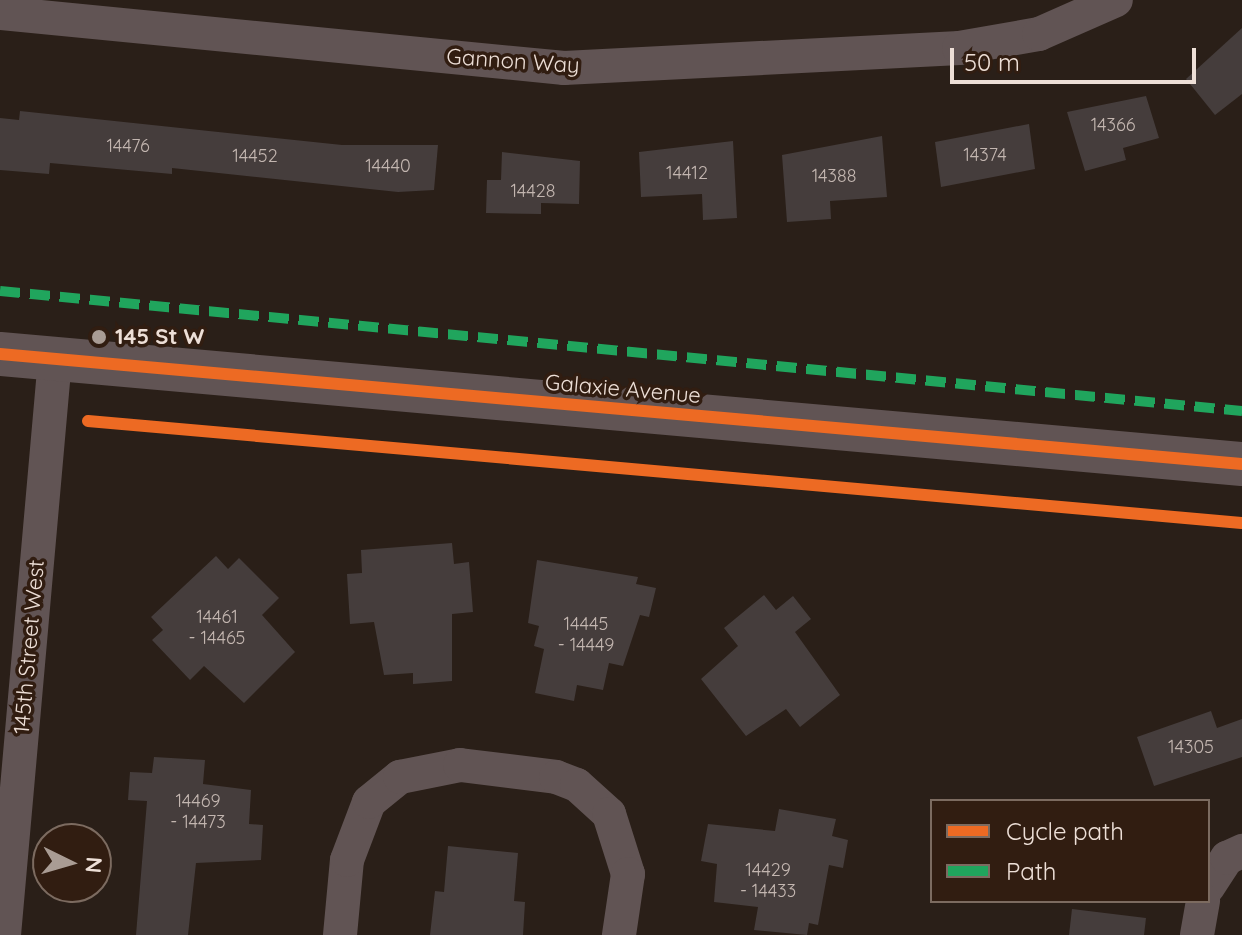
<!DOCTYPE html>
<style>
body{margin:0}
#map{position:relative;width:1242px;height:935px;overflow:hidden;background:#2a1f18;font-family:Quicksand,sans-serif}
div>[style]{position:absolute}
.building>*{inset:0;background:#453d3c}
.minor>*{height:34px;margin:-17px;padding:0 17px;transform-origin:17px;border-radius:17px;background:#615454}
.tertiary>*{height:44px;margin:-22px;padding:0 22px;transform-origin:22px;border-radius:22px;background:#615454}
.quiet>*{height:10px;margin-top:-5px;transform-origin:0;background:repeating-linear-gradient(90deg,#20a55d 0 20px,transparent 0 30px)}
.cycleway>*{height:12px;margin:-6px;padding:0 6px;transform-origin:6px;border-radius:6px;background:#ed6a23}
.dots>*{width:22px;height:22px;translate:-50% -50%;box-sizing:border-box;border:4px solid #311d11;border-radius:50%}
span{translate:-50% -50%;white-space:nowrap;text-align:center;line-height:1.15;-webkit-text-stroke:7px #311d11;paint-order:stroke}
.number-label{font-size:18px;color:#c3b6b0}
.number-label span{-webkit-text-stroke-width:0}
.street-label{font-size:22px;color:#eddfd7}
.poi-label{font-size:22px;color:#eddfd7;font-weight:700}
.left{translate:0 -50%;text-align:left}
.legend{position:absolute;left:930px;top:799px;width:280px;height:104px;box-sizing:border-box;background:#311d11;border:2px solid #7c6b60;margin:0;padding:10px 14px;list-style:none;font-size:24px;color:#eddfd7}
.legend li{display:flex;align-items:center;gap:16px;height:40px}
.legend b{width:40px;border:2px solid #7c6b60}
.north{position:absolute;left:32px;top:823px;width:80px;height:80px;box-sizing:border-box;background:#311d11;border:2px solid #7c6b60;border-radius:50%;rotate:95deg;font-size:22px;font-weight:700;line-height:32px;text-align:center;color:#eddfd7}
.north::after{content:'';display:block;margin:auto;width:28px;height:36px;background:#a99c94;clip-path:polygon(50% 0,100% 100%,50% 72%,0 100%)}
.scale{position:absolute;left:950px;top:48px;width:246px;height:36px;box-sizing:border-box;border:4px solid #eddfd7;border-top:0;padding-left:10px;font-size:24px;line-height:28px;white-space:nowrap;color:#eddfd7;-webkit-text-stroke:6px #311d11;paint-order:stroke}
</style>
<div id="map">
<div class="building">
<div style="clip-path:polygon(1242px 28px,1242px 94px,1215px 115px,1186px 79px)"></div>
<div style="clip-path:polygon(1146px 96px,1159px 138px,1123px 148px,1126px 160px,1085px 171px,1067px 112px)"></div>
<div style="clip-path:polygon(20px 111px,342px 145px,438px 145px,434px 190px,398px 192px,172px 168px,172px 174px,50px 163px,49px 174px,0 170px,0 118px,19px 120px)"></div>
<div style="clip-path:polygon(1029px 124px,1035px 169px,941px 187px,935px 142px)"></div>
<div style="clip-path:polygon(882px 136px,887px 197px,830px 201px,831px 219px,787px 222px,782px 155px)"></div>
<div style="clip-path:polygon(733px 141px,737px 218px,703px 220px,702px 194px,641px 197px,639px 152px)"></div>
<div style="clip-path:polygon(502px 152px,580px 161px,579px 204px,541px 203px,541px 214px,486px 213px,487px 180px,501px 180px)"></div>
<div style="clip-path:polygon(452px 543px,454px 564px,469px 562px,473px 612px,452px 614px,452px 681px,413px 684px,413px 673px,384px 675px,374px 622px,350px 624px,347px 574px,362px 573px,361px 550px)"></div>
<div style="clip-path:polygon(216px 556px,228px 569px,239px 558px,279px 598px,262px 615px,295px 652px,244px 703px,204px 666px,190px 680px,152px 640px,163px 630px,151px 617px)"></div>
<div style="clip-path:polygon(537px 560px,638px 577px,636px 584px,656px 588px,649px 617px,640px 615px,623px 666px,609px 663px,603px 690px,577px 685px,574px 701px,535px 693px,544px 649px,534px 646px,539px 626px,528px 623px)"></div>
<div style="clip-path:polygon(764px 595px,776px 610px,793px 596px,811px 619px,795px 632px,840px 695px,800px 727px,786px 709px,746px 736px,701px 679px,738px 646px,724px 628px)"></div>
<div style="clip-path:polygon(1211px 711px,1217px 728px,1242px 719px,1242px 757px,1154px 786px,1137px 737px)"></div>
<div style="clip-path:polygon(154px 757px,205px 760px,203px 784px,251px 790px,249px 824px,263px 825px,261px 860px,196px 863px,188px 935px,136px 935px,147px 801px,128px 800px,130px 772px,152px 773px)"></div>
<div style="clip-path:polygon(779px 809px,836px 819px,832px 836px,848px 840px,843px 868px,829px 865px,818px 925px,809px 923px,807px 935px,754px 930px,758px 907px,714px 902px,717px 864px,701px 861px,708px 824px,775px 831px)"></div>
<div style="clip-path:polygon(448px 846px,518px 853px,514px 901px,525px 902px,523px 935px,430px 935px,435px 891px,444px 892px)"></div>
<div style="clip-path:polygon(1072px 909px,1146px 918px,1144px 935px,1069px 935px)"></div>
</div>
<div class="minor">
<div style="left:0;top:13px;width:567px;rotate:5.57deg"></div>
<div style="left:564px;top:68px;width:396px;rotate:-2.9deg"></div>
<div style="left:959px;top:48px;width:81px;rotate:-9.9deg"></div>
<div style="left:1039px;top:34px;width:84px;rotate:-23.8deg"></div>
<div style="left:1208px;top:887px;width:35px;rotate:-57deg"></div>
<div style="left:1227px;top:858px;width:17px;rotate:-25deg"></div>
<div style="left:4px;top:935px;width:578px;rotate:-84.94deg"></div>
<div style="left:340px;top:935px;width:75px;rotate:-84.7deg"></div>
<div style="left:347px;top:860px;width:62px;rotate:-69.2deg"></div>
<div style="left:369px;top:802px;width:40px;rotate:-39deg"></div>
<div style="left:400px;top:777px;width:61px;rotate:-11.3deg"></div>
<div style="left:460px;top:765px;width:97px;rotate:7.1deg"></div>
<div style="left:556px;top:777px;width:22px;rotate:21deg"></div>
<div style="left:577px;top:785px;width:43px;rotate:42.2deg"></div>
<div style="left:609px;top:814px;width:63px;rotate:72.4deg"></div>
<div style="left:628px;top:874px;width:62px;rotate:98.4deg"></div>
<div style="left:1197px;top:935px;width:35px;rotate:-80deg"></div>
</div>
<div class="tertiary">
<div style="left:0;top:354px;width:1247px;rotate:5.06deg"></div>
</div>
<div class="quiet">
<div style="left:0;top:291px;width:1248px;rotate:5.52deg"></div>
</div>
<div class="cycleway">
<div style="left:0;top:354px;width:1247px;rotate:5.06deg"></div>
<div style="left:88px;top:421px;width:1158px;rotate:5.05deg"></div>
</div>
<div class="dots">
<div style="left:99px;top:337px;background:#a99c94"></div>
</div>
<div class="number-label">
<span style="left:1113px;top:125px">14366</span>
<span style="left:128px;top:146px">14476</span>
<span style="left:985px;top:155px">14374</span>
<span style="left:255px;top:156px">14452</span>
<span style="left:388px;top:166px">14440</span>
<span style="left:687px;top:173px">14412</span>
<span style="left:834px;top:176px">14388</span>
<span style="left:533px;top:191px">14428</span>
<span style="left:217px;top:628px">14461<br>- 14465</span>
<span style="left:586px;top:635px">14445<br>- 14449</span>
<span style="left:1191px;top:747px">14305</span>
<span style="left:198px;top:812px">14469<br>- 14473</span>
<span style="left:768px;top:881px">14429<br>- 14433</span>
</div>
<div class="street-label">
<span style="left:513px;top:61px;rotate:4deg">Gannon Way</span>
<span style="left:623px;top:389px;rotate:5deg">Galaxie Avenue</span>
<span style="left:29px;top:647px;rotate:-85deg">145th Street West</span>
</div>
<div class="poi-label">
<span class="left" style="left:115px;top:337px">145 St W</span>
</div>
<ul class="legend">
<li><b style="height:10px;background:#ed6a23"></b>Cycle path</li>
<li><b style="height:10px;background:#20a55d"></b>Path</li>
</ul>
<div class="north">N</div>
<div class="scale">50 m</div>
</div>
